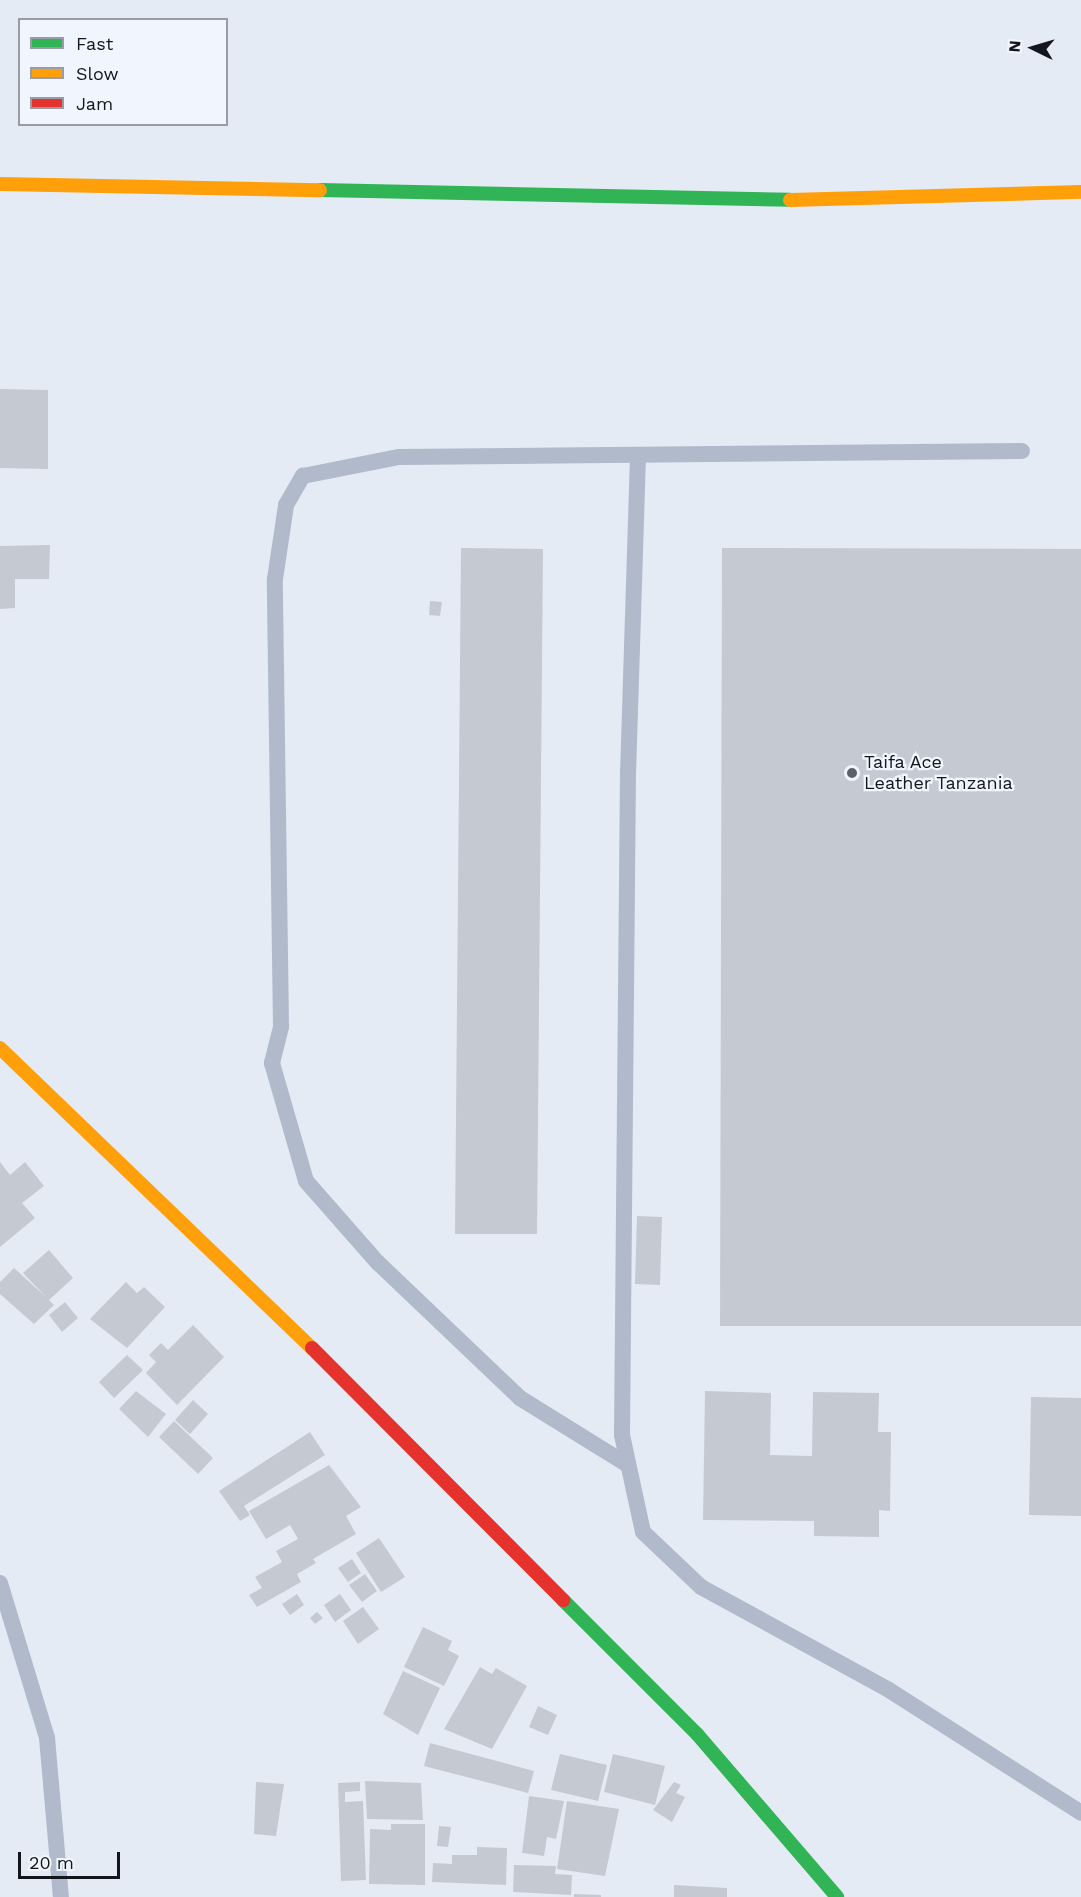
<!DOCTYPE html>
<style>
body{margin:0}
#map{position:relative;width:1081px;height:1897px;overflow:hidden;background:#e5ebf5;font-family:"Work Sans",sans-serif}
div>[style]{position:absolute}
.building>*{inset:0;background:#c5c9d2}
.lane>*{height:16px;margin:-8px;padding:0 8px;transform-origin:8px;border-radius:8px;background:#b0baca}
.fast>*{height:14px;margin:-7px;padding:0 7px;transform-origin:7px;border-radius:7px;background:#30b455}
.slow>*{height:14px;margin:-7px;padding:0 7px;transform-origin:7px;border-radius:7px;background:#ff9f0a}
.jam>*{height:14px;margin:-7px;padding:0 7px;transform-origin:7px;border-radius:7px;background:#e5322d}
.dots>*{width:16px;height:16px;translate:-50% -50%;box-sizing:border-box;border:3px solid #f1f6fe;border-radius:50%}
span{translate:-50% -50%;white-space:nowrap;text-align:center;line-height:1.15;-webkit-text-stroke:4.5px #f1f6fe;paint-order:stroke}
.poi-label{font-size:18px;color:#13161d}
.left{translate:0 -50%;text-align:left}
.legend{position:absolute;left:18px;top:18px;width:210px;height:108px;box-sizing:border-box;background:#f1f6fe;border:2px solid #989ca4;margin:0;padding:8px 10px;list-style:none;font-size:18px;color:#13161d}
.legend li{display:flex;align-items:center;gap:12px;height:30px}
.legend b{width:30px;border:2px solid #989ca4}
.north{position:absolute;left:1003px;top:18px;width:60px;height:60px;-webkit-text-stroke:4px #f1f6fe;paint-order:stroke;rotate:275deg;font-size:16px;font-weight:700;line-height:24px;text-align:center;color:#13161d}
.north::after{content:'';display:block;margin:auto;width:21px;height:27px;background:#13161d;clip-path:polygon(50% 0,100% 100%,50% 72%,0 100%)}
.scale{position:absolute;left:18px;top:1852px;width:102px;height:27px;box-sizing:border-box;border:3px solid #13161d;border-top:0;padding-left:8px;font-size:18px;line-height:21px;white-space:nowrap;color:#13161d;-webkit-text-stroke:4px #f1f6fe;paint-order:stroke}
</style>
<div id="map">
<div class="building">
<div style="clip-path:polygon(0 389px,48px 390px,48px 469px,0 468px)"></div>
<div style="clip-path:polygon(50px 545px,49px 579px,15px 579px,15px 608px,0 609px,0 546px)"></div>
<div style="clip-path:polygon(461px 548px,543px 549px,537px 1234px,455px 1234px)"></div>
<div style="clip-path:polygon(722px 548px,1081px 549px,1081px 1326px,720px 1326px)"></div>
<div style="clip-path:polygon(430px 601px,442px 602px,440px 616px,429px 615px)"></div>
<div style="clip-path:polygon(0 1162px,10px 1175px,25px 1162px,44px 1186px,22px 1203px,35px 1218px,0 1247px)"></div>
<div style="clip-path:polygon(637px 1216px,662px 1217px,660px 1285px,635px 1284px)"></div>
<div style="clip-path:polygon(49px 1250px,73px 1278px,49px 1300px,54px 1305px,34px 1324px,0 1294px,0 1282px,14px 1268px,46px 1297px,23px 1273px)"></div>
<div style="clip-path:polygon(126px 1282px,137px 1293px,144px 1287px,165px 1307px,127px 1348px,90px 1319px)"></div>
<div style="clip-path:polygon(65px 1302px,78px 1318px,62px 1332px,49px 1315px)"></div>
<div style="clip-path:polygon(193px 1325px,224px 1357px,177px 1405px,146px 1373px,156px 1362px,149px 1355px,161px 1343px,168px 1350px)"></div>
<div style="clip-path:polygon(127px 1355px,143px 1370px,114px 1398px,99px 1382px)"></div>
<div style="clip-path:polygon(136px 1391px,166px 1414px,148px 1437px,119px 1409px)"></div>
<div style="clip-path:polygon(705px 1391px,771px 1393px,770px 1455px,812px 1456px,813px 1392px,879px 1393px,878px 1432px,891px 1432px,890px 1511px,879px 1510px,879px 1537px,814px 1536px,814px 1521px,703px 1520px)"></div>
<div style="clip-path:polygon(1031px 1397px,1081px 1398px,1081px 1516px,1029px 1515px)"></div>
<div style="clip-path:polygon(193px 1400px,208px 1414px,190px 1434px,175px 1420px)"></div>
<div style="clip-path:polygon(174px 1421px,213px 1458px,198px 1474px,159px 1437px)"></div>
<div style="clip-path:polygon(310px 1432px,325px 1455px,244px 1506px,250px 1515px,240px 1521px,219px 1491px)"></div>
<div style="clip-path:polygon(329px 1465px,361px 1507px,346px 1516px,356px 1534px,313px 1559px,316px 1563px,297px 1574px,301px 1582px,257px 1607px,249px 1595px,262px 1588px,255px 1577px,282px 1562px,276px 1551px,298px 1539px,290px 1525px,266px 1539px,249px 1511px)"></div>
<div style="clip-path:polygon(379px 1538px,405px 1577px,381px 1592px,356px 1553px)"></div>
<div style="clip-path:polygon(352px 1559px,361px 1573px,348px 1582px,338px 1568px)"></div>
<div style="clip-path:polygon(365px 1574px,377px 1591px,362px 1602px,349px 1585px)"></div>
<div style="clip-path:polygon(297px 1594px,304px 1605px,290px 1615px,282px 1604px)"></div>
<div style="clip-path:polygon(340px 1594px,351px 1610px,335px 1622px,324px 1605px)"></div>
<div style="clip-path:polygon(363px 1607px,379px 1629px,358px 1644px,343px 1621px)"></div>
<div style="clip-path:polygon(317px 1612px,323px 1618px,315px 1624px,310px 1618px)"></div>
<div style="clip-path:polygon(423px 1627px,452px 1641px,448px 1650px,459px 1656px,444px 1686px,404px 1667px)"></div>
<div style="clip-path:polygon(480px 1667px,492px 1674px,496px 1668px,527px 1686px,492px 1749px,444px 1729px)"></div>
<div style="clip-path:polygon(403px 1671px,440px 1688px,418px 1735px,383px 1714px)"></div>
<div style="clip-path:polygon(538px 1706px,557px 1715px,548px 1735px,529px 1727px)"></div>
<div style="clip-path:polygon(430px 1743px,534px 1771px,528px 1793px,424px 1766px)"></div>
<div style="clip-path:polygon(560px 1754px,607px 1765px,598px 1801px,551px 1790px)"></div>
<div style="clip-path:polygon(613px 1754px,665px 1766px,655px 1805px,604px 1792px)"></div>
<div style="clip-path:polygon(365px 1781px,421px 1783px,423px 1820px,367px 1819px)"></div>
<div style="clip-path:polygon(256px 1782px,284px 1784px,276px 1836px,254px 1834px)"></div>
<div style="clip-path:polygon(360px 1782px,360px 1791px,345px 1792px,345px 1802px,363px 1801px,366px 1880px,341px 1881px,338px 1783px)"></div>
<div style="clip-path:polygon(674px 1782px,681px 1785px,676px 1793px,685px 1797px,672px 1822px,653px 1810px)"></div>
<div style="clip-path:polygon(529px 1796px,564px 1801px,556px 1839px,547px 1837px,544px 1856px,522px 1853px)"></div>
<div style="clip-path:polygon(567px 1801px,619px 1809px,605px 1876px,557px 1869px)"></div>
<div style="clip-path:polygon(391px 1824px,425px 1824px,425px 1885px,369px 1884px,370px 1829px,391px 1830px)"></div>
<div style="clip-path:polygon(439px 1826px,451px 1827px,448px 1847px,437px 1846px)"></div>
<div style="clip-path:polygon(477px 1847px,507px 1848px,506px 1885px,432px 1882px,433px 1863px,452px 1864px,452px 1855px,477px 1855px)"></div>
<div style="clip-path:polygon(514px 1865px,556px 1866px,555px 1874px,572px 1875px,571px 1895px,513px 1892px)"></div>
<div style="clip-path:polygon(674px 1885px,727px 1888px,727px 1897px,674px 1897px)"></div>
<div style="clip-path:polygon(574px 1894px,601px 1895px,601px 1897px,574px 1897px)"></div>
</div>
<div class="lane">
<div style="left:638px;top:456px;width:316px;rotate:91.8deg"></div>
<div style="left:628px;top:772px;width:663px;rotate:90.52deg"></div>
<div style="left:622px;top:1435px;width:99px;rotate:77.8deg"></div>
<div style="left:643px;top:1532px;width:80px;rotate:43.5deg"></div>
<div style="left:701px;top:1587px;width:214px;rotate:28.7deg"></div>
<div style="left:889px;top:1690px;width:228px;rotate:32.6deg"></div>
<div style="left:628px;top:1465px;width:127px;rotate:-148.2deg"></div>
<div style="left:520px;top:1398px;width:196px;rotate:-136.4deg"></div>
<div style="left:378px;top:1263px;width:109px;rotate:-131.3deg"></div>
<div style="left:306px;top:1181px;width:123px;rotate:-106.1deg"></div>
<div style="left:272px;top:1063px;width:37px;rotate:-76deg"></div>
<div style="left:281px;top:1027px;width:448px;rotate:-90.8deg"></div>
<div style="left:275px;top:579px;width:75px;rotate:-81.5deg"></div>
<div style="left:286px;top:505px;width:34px;rotate:-60deg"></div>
<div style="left:303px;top:476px;width:98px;rotate:-11.2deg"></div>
<div style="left:399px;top:457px;width:623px;rotate:-0.55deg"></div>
<div style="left:0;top:1583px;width:162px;rotate:73.1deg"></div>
<div style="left:47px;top:1738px;width:160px;rotate:85deg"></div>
</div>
<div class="fast">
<div style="left:320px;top:190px;width:470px;rotate:1.2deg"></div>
<div style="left:563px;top:1600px;width:190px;rotate:45deg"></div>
<div style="left:697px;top:1734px;width:215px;rotate:49.3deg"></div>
</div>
<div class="slow">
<div style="left:0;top:184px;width:320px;rotate:1.1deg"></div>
<div style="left:790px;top:200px;width:291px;rotate:-1.6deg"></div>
<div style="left:0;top:1048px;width:433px;rotate:43.9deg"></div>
</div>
<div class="jam">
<div style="left:312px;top:1348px;width:356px;rotate:45.1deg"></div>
</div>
<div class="dots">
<div style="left:852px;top:773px;background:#5c6169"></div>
</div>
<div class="poi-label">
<span class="left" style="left:864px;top:773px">Taifa Ace<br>Leather Tanzania</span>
</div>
<ul class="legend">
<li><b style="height:8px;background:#30b455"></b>Fast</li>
<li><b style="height:8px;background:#ff9f0a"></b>Slow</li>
<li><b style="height:8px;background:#e5322d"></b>Jam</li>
</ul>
<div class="north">N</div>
<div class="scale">20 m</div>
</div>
